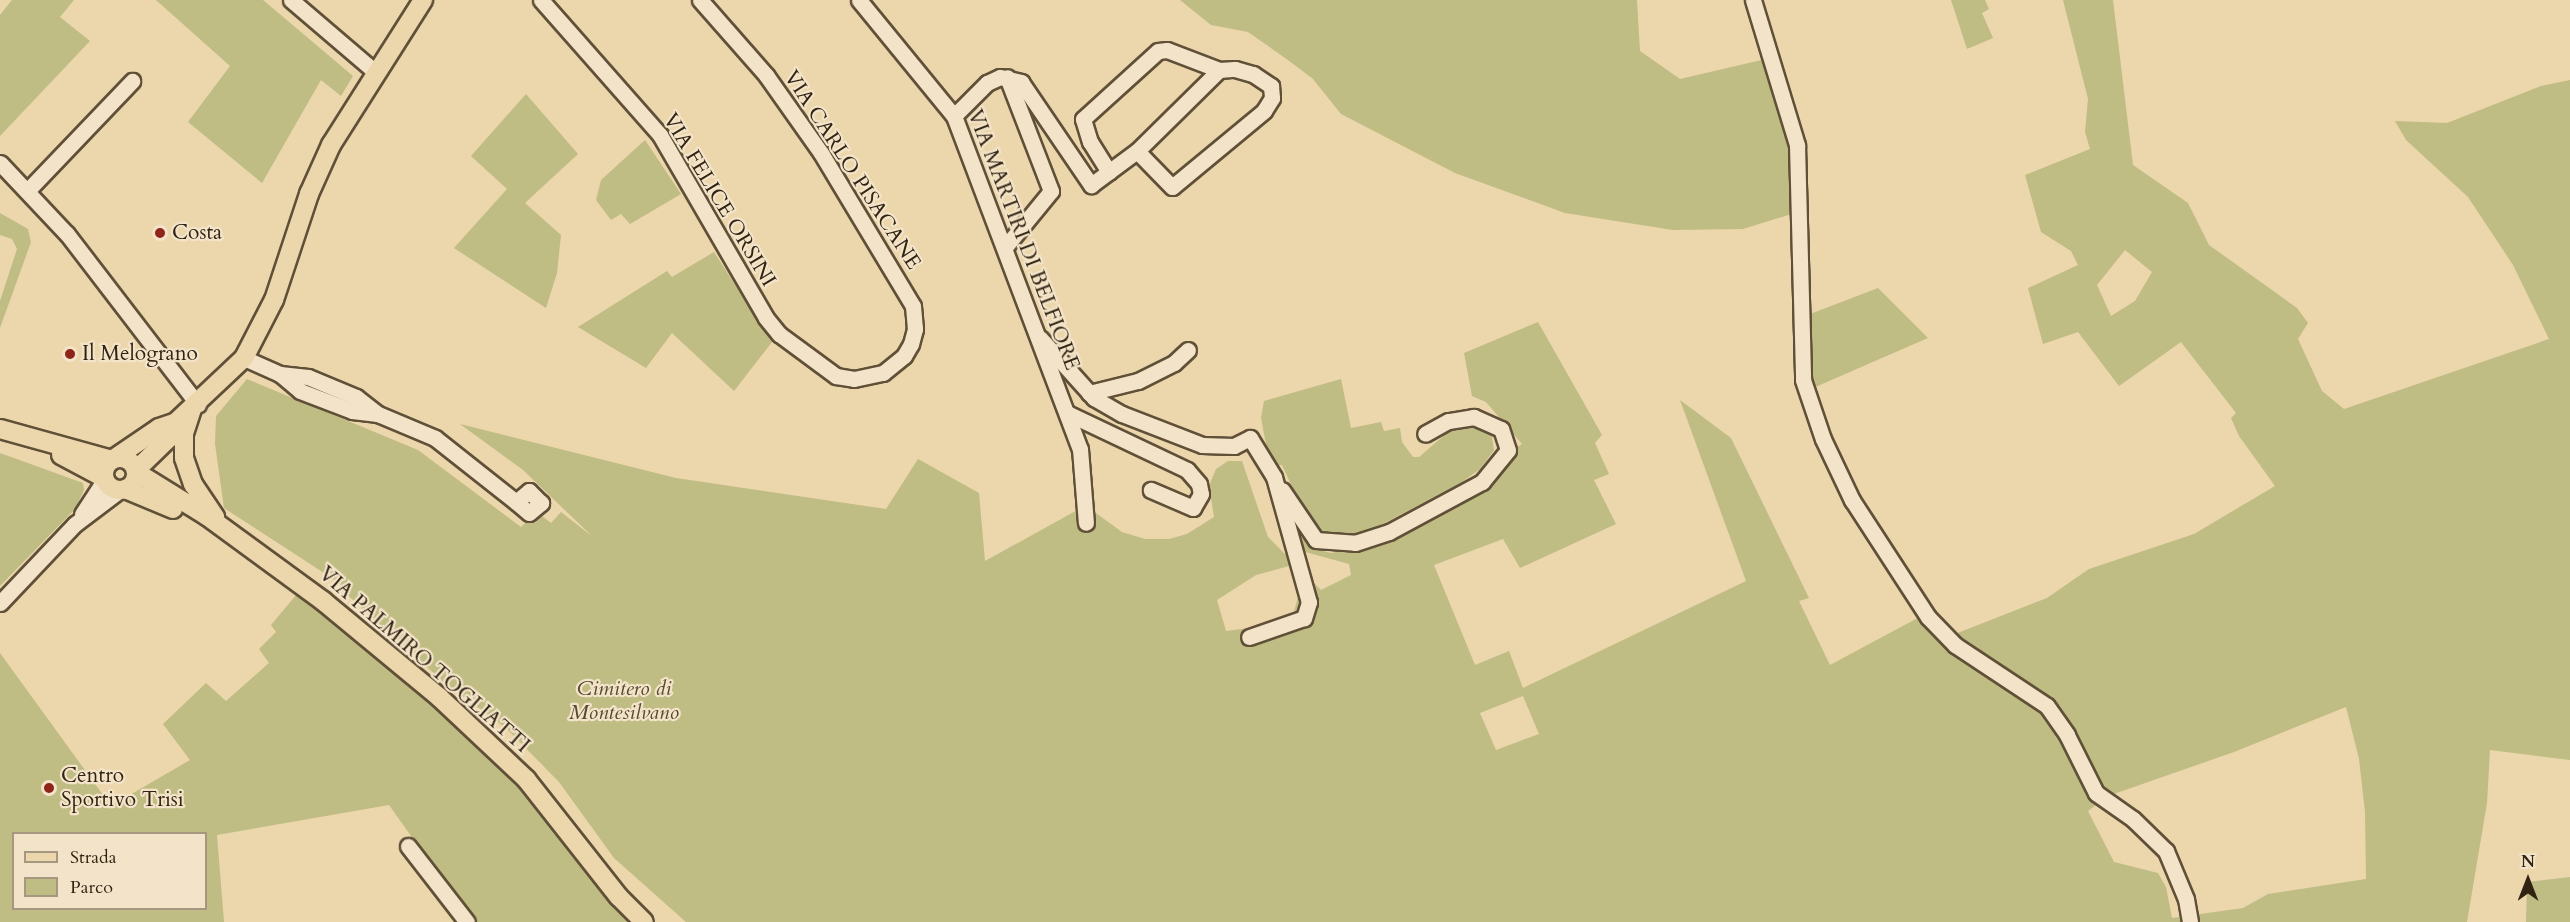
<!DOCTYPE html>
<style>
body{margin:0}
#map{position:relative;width:2570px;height:922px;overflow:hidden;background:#ecd6ac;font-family:Cardo,serif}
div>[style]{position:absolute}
.green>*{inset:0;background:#bfbc84}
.roads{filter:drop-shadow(2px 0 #605038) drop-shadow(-2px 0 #605038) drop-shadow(0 2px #605038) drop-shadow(0 -2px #605038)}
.minor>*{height:15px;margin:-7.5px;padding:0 7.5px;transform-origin:7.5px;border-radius:7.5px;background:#f3e4c9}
.major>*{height:18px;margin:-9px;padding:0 9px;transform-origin:9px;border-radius:9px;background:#ecd6ac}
.major>.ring{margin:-9px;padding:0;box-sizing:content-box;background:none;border:18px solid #ecd6ac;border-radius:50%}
.dots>*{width:16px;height:16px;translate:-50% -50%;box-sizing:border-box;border:3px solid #f3e4c9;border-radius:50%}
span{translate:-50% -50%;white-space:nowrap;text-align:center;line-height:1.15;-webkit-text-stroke:4.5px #f3e4c9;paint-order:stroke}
.street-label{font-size:21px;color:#312312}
.poi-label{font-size:21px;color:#312312}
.left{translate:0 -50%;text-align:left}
.park-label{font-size:21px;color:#54492e;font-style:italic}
.legend{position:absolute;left:12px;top:832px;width:195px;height:78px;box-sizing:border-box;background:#f3e4c9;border:2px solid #a59780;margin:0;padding:8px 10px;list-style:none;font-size:18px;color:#312312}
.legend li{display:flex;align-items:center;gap:12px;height:30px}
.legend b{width:30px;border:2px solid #a59780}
.north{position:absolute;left:2498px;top:850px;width:60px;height:60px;-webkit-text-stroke:4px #f3e4c9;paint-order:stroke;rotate:0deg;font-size:16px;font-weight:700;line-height:24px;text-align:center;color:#312312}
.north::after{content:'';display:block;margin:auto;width:21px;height:27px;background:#312312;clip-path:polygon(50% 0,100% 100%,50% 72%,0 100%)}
</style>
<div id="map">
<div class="green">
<div style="clip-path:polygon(12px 0,74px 0,60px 17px,90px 41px,0 136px,0 15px)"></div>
<div style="clip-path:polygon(156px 0,263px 0,353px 76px,341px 96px,321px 80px,262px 183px,188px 122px,230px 66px)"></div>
<div style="clip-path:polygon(1180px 0,1637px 0,1640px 51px,1680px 79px,1766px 59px,1792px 146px,1795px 213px,1743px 229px,1673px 230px,1565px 213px,1455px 173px,1341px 114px,1313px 79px,1288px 60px,1248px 32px,1211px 25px)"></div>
<div style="clip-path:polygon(1951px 0,1985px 0,1989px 9px,1982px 13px,1993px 38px,1967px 49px)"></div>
<div style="clip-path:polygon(evenodd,2063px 0,2113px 0,2133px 165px,2188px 203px,2209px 245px,2297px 308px,2308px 323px,2298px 339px,2322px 391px,2344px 409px,2549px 339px,2513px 265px,2468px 197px,2406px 140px,2395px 121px,2447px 123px,2541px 86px,2570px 80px,2570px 760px,2490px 750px,2487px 803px,2467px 922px,686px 922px,614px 858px,559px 782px,507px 729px,440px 679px,340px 588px,341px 584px,224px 508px,215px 444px,216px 416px,247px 379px,418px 450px,521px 527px,529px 519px,535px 523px,542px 516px,551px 523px,561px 512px,593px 537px,523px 470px,460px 424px,676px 478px,886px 509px,918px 459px,979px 493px,985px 561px,1081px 508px,1093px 511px,1122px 532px,1145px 539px,1169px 539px,1187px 534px,1214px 517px,1209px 486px,1216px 469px,1228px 461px,1242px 461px,1268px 537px,1321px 590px,1351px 575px,1349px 564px,1298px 550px,1298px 535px,1315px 549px,1331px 553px,1366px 547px,1387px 539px,1522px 444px,1486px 402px,1472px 396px,1464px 353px,1538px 322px,1602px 435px,1595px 443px,1609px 474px,1594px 480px,1616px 524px,1520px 568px,1503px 539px,1434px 565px,1475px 665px,1509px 651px,1523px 688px,1746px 581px,1680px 400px,1731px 438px,1809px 598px,1799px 601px,1830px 665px,1929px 612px,1955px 634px,2047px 598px,2089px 569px,2194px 534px,2275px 486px,2239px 436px,2231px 418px,2236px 413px,2181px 342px,2119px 386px,2078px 332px,2043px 344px,2028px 288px,2078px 265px,2071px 251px,2041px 232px,2025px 175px,2090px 149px,2085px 132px,2088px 99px,2063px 0,2125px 250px,2152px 272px,2135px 301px,2111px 316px,2097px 285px,2125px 250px,2063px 0,1289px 566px,1299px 593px,1294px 612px,1249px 628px,1226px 631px,1217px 600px,1256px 575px,1289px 566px,2063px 0,1523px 696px,1539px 734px,1496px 750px,1480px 713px,1523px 696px,2063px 0,2346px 707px,2359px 759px,2365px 812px,2366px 879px,2268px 894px,2243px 908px,2172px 918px,2166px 887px,2158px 873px,2114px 862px,2088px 811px,2108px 796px,2234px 752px,2346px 707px)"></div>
<div style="clip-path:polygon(526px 94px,578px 154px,525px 203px,561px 235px,557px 273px,546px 308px,454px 248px,507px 189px,471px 156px)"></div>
<div style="clip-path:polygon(645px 140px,681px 194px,630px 224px,621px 214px,611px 220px,596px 200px,601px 180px)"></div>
<div style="clip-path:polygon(0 213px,28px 229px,31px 242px,0 328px,0 301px,17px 249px,12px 239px,0 235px)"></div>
<div style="clip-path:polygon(714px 252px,772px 342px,734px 391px,672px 333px,646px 368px,578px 327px,667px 271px,672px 277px)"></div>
<div style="clip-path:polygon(1878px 288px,1928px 338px,1813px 388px,1805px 316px)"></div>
<div style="clip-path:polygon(1341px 379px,1351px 428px,1381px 422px,1384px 431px,1400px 428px,1402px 442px,1413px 457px,1419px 457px,1462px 420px,1491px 432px,1494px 450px,1480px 469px,1462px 482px,1366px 533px,1350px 537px,1317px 533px,1309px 524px,1282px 465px,1270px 465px,1261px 418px,1264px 401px)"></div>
<div style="clip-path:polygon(0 453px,83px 483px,84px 490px,75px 509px,0 586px)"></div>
<div style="clip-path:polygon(evenodd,297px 594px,418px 687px,523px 783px,631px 922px,472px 922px,389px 805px,217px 835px,224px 922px,0 922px,0 653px,111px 806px,190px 760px,163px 724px,206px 683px,226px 701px,269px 663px,259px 649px,276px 632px,271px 625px,297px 594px,14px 834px,206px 834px,206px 908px,14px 908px,14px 834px)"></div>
<div style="clip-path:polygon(2570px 877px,2570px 922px,2526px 922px,2527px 882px)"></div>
</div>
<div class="roads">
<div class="minor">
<div style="left:291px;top:0;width:109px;rotate:40.5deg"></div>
<div style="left:541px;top:0;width:180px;rotate:48.6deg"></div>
<div style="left:660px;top:135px;width:211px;rotate:59.9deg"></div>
<div style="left:766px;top:318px;width:21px;rotate:51deg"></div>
<div style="left:779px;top:334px;width:71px;rotate:36.4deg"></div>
<div style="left:836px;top:376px;width:18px;rotate:9deg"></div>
<div style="left:854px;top:379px;width:30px;rotate:-12deg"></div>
<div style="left:883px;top:373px;width:27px;rotate:-39deg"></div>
<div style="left:904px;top:356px;width:14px;rotate:-60deg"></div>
<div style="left:911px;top:344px;width:16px;rotate:-75deg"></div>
<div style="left:915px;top:329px;width:23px;rotate:-95deg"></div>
<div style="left:913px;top:306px;width:179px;rotate:-121deg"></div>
<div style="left:821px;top:153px;width:95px;rotate:-125.2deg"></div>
<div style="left:766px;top:75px;width:100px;rotate:-131.3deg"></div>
<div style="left:859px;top:0;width:150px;rotate:50.7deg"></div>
<div style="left:954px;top:116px;width:356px;rotate:69.3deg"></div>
<div style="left:1080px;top:449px;width:74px;rotate:85.4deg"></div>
<div style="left:1753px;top:0;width:152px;rotate:73.1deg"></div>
<div style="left:1797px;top:145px;width:235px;rotate:88.5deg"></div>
<div style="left:1803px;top:380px;width:62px;rotate:71.3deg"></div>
<div style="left:1823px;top:439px;width:68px;rotate:64.6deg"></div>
<div style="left:1852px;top:500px;width:140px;rotate:57deg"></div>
<div style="left:1928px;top:617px;width:39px;rotate:46deg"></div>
<div style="left:1955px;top:645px;width:110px;rotate:33.5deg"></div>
<div style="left:2047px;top:706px;width:35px;rotate:55deg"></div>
<div style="left:2067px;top:735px;width:65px;rotate:63.4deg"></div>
<div style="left:2096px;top:793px;width:45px;rotate:35.1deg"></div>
<div style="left:2133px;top:819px;width:46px;rotate:44.1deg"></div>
<div style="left:2166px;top:851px;width:52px;rotate:67.4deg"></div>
<div style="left:2186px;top:899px;width:23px;rotate:80deg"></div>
<div style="left:954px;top:116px;width:47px;rotate:-45deg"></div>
<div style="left:987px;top:83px;width:14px;rotate:-25deg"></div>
<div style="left:1000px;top:77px;width:22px;rotate:13deg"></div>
<div style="left:1021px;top:82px;width:125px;rotate:55.8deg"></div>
<div style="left:1091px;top:185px;width:57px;rotate:-36.5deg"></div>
<div style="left:1137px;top:151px;width:115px;rotate:-44.6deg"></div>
<div style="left:1219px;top:70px;width:16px;rotate:-4deg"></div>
<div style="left:1235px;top:69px;width:19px;rotate:16deg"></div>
<div style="left:1253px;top:74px;width:22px;rotate:34deg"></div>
<div style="left:1271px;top:86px;width:12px;rotate:85deg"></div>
<div style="left:1272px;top:98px;width:15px;rotate:122deg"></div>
<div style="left:1264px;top:111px;width:119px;rotate:140.4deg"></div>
<div style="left:1172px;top:187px;width:50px;rotate:-134.2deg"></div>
<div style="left:0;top:163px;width:98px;rotate:46.7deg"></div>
<div style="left:67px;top:234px;width:215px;rotate:52.5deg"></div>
<div style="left:1109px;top:172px;width:36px;rotate:-122deg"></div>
<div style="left:1090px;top:142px;width:24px;rotate:-107deg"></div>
<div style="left:1083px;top:119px;width:101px;rotate:-42.2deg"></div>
<div style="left:1158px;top:51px;width:9px;rotate:-6deg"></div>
<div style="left:1167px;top:50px;width:56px;rotate:21deg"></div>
<div style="left:28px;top:190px;width:151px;rotate:-46.3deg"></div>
<div style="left:1006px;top:246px;width:71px;rotate:-50.7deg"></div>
<div style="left:1051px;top:191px;width:122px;rotate:-111.1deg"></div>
<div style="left:1040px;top:338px;width:81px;rotate:48deg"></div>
<div style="left:1094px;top:398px;width:32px;rotate:30deg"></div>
<div style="left:1122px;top:414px;width:86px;rotate:21.2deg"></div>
<div style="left:1202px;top:445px;width:32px;rotate:2deg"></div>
<div style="left:1234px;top:446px;width:18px;rotate:-27deg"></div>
<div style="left:1250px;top:438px;width:46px;rotate:58.4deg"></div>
<div style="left:1274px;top:477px;width:130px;rotate:74.4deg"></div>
<div style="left:1309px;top:602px;width:17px;rotate:107deg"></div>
<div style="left:1304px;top:618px;width:58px;rotate:160.9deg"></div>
<div style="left:244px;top:358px;width:39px;rotate:24deg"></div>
<div style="left:280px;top:374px;width:28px;rotate:6deg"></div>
<div style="left:308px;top:377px;width:52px;rotate:22.6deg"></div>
<div style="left:356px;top:397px;width:28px;rotate:38deg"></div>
<div style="left:280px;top:374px;width:26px;rotate:40deg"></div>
<div style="left:300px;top:391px;width:56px;rotate:21deg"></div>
<div style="left:352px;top:411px;width:26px;rotate:7deg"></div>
<div style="left:378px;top:414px;width:62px;rotate:22.8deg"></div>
<div style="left:435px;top:438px;width:103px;rotate:38.3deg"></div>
<div style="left:516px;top:502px;width:17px;rotate:40deg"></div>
<div style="left:529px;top:513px;width:16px;rotate:-40deg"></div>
<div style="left:541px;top:503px;width:17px;rotate:-135deg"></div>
<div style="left:529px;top:491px;width:17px;rotate:140deg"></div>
<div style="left:1089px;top:393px;width:50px;rotate:-13.8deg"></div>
<div style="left:1138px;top:381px;width:40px;rotate:-26.6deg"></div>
<div style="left:1174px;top:363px;width:19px;rotate:-43deg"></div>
<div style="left:1067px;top:413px;width:133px;rotate:25.4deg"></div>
<div style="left:1187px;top:470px;width:18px;rotate:49deg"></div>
<div style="left:1199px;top:484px;width:10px;rotate:79deg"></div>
<div style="left:1201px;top:494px;width:16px;rotate:120deg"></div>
<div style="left:1193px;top:508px;width:46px;rotate:-156.8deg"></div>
<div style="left:1282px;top:490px;width:60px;rotate:55.8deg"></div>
<div style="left:1316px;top:540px;width:39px;rotate:4deg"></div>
<div style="left:1355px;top:543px;width:36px;rotate:-18deg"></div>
<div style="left:1389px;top:532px;width:106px;rotate:-28.3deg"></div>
<div style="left:1482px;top:482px;width:41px;rotate:-50.9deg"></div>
<div style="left:1508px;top:450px;width:22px;rotate:-108deg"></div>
<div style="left:1501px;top:429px;width:30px;rotate:-156deg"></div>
<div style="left:1474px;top:417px;width:26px;rotate:171deg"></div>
<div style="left:1448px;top:421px;width:26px;rotate:151deg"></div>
<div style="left:82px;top:514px;width:42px;rotate:-56.7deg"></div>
<div style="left:0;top:603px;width:109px;rotate:-46.5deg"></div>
<div style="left:75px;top:524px;width:56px;rotate:-37.1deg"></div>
<div style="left:408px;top:846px;width:96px;rotate:52.2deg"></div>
</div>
<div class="major">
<div style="left:192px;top:409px;width:26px;rotate:108deg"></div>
<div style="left:184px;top:434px;width:24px;rotate:90deg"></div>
<div style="left:184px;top:458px;width:28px;rotate:71deg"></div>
<div style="left:193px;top:484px;width:40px;rotate:56deg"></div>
<div style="left:0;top:429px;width:116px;rotate:15.5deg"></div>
<div style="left:61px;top:455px;width:49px;rotate:28.1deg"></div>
<div class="ring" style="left:104px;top:458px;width:14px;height:14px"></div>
<div style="left:115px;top:458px;width:53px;rotate:-34.3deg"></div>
<div style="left:159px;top:428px;width:18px;rotate:-19deg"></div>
<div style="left:176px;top:422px;width:93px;rotate:-43.3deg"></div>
<div style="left:244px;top:358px;width:65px;rotate:-62.7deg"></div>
<div style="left:274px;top:300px;width:112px;rotate:-71.7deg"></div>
<div style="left:309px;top:194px;width:54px;rotate:-65.8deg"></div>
<div style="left:331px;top:145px;width:172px;rotate:-57.6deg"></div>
<div style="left:136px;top:470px;width:46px;rotate:-44.1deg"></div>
<div style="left:169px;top:438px;width:17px;rotate:-66deg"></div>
<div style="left:136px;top:472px;width:84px;rotate:31.8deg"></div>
<div style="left:207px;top:516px;width:144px;rotate:36.2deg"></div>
<div style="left:323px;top:601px;width:151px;rotate:39.6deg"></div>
<div style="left:439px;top:697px;width:120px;rotate:43.3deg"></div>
<div style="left:526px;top:779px;width:150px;rotate:51.8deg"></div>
<div style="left:619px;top:897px;width:35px;rotate:45deg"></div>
<div style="left:125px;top:489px;width:52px;rotate:22.6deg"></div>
</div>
</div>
<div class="dots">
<div style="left:160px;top:233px;background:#8f2418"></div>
<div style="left:70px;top:354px;background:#8f2418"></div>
<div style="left:49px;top:788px;background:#8f2418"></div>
</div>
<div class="street-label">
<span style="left:852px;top:170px;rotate:57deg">VIA CARLO PISACANE</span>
<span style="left:719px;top:200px;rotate:59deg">VIA FELICE ORSINI</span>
<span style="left:1023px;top:240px;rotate:69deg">VIA MARTIRI DI BELFIORE</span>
<span style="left:424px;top:660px;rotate:41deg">VIA PALMIRO TOGLIATTI</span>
</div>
<div class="poi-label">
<span class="left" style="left:172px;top:233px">Costa</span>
<span class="left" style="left:82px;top:354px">Il Melograno</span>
<span class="left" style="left:61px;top:788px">Centro<br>Sportivo Trisi</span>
</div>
<div class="park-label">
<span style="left:624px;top:701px">Cimitero di<br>Montesilvano</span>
</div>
<ul class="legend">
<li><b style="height:8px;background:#ecd6ac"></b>Strada</li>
<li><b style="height:16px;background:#bfbc84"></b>Parco</li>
</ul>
<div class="north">N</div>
</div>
